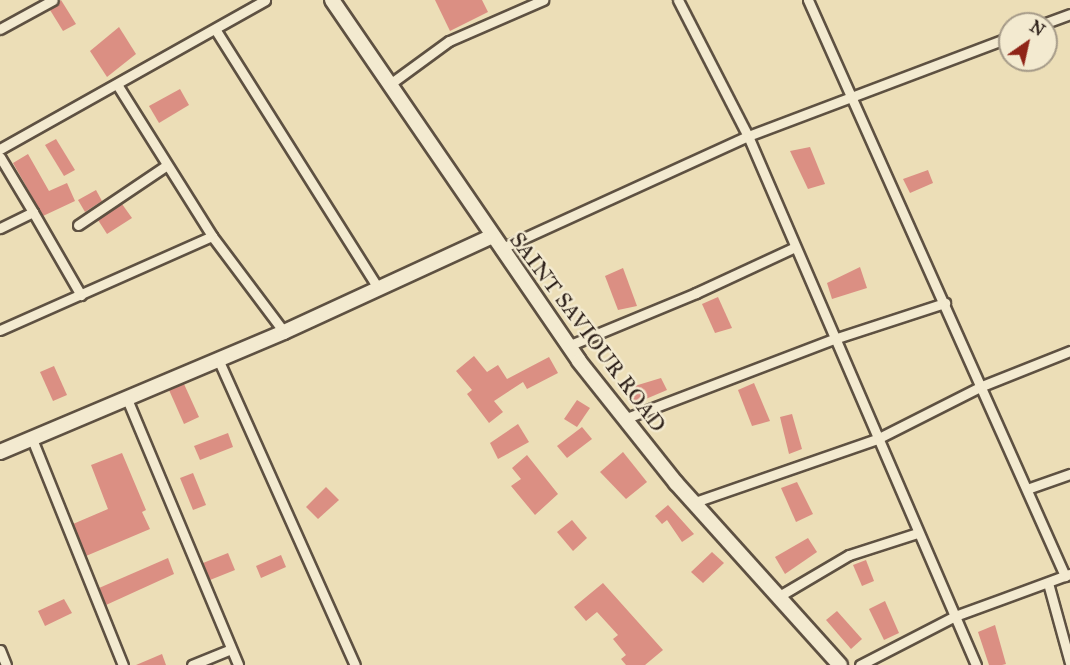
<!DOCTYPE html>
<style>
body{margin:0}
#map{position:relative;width:1070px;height:665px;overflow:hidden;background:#ecdeb7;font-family:"IM FELL Great Primer",serif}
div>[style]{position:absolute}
.building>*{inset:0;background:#db8f83}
.roads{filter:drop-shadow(2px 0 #5e5142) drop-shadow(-2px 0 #5e5142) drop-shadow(0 2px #5e5142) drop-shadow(0 -2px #5e5142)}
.street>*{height:9px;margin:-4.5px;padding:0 4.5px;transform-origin:4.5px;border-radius:4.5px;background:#f3ead0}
.secondary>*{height:14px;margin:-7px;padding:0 7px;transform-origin:7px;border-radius:7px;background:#f3ead0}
span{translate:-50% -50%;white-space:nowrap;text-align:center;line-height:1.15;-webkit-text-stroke:5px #f3ead0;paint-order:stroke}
.street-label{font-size:22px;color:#2f221b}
.north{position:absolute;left:998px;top:12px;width:60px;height:60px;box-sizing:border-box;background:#f3ead0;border:2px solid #a59a88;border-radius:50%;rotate:34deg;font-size:16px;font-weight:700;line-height:24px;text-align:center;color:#2f221b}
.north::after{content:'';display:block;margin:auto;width:21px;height:27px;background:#8f2418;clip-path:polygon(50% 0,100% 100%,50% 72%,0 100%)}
</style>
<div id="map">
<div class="building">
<div style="clip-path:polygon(61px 0,76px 24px,63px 31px,50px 10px)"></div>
<div style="clip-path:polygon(435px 0,482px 0,488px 12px,450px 31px)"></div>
<div style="clip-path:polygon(119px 27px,136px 54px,107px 77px,90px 51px)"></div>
<div style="clip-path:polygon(180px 89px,189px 105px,159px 123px,149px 106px)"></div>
<div style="clip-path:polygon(56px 139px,75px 170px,64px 176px,45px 145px)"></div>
<div style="clip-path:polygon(810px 147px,825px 184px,808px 189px,790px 151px)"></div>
<div style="clip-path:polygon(28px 154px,49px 191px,67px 183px,75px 201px,43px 216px,13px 163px)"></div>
<div style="clip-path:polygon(928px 170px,933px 183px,910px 193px,903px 179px)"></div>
<div style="clip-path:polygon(96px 190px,102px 201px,85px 212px,78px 200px)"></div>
<div style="clip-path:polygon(122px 204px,132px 218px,107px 234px,98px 220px)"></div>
<div style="clip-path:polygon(860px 267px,867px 288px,832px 299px,827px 283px)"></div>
<div style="clip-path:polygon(623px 268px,637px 306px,618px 310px,605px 276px)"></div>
<div style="clip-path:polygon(718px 297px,732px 328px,715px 333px,702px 304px)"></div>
<div style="clip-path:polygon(474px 356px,487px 372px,498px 365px,507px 379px,549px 357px,558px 373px,527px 389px,523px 382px,494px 401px,503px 412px,489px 423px,467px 394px,472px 390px,456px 371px)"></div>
<div style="clip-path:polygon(54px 366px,67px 395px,53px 401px,40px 372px)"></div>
<div style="clip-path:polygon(661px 378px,667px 390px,634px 404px,628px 388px)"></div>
<div style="clip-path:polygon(754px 383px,770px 421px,752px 426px,738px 390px)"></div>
<div style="clip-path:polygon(184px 384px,199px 417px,184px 424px,169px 390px)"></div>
<div style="clip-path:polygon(577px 400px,590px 408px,577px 427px,564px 419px)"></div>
<div style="clip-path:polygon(792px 414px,802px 449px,789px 454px,780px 417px)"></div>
<div style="clip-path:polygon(518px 424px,529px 442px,498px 459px,490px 443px)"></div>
<div style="clip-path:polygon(582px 427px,592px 439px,567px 458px,557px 446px)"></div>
<div style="clip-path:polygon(228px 433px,233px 447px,200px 460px,194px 446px)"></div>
<div style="clip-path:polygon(623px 452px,647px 482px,626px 499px,600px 472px)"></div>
<div style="clip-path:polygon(122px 453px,146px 510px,142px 512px,150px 529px,86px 556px,73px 524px,108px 509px,91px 465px)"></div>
<div style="clip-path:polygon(527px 455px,558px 494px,535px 515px,511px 486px,521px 479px,512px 468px)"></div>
<div style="clip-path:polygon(193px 473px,206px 505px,193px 510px,180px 478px)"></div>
<div style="clip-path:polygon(797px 482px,813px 514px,796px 522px,781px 488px)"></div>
<div style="clip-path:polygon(326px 487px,339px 500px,318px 519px,306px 507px)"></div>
<div style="clip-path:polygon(668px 505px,694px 534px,682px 542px,667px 520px,662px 524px,655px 516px)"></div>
<div style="clip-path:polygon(572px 520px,587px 538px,573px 551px,557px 532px)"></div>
<div style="clip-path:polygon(808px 538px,817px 552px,785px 574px,775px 557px)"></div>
<div style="clip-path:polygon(712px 552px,724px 563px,703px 583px,691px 572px)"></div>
<div style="clip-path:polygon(228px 553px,235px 570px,210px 580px,203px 563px)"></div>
<div style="clip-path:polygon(281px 555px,286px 567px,261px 578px,256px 566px)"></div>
<div style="clip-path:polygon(168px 558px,174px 574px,106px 605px,99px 588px)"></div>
<div style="clip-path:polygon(866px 560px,874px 581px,862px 586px,853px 565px)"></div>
<div style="clip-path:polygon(603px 583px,663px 650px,645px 665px,626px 665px,621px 659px,626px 655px,613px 639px,618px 635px,597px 612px,586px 621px,574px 607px)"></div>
<div style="clip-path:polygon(64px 599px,72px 613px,45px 626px,38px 611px)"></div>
<div style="clip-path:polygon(885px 601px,899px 633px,884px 640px,869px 609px)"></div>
<div style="clip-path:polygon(837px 611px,862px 639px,851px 649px,826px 620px)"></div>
<div style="clip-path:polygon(995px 625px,1006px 664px,1002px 665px,989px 665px,978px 632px)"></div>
<div style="clip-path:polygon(162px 654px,166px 665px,136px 665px)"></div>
</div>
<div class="roads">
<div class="street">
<div style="left:678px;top:0;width:153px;rotate:62.8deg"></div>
<div style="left:748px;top:136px;width:576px;rotate:66.68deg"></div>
<div style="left:808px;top:0;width:631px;rotate:65.95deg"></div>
<div style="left:1043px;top:24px;width:29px;rotate:-20deg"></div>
<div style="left:0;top:29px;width:60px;rotate:-28.7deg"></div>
<div style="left:215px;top:29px;width:307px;rotate:57.8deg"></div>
<div style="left:390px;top:84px;width:73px;rotate:-36.1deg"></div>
<div style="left:449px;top:41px;width:103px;rotate:-23.6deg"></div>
<div style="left:118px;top:86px;width:177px;rotate:57.9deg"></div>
<div style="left:212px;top:236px;width:120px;rotate:53.1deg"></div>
<div style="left:0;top:149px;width:304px;rotate:-29.3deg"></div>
<div style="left:0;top:157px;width:64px;rotate:59deg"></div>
<div style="left:33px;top:212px;width:37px;rotate:154deg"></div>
<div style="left:33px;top:212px;width:96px;rotate:60deg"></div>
<div style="left:78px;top:225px;width:107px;rotate:-34deg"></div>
<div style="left:500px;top:249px;width:273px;rotate:-24.5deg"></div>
<div style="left:748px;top:136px;width:280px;rotate:-20.7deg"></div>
<div style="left:0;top:330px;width:232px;rotate:-23.9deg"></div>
<div style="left:568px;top:346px;width:139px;rotate:-22.5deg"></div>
<div style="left:696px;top:293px;width:109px;rotate:-24.9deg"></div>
<div style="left:218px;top:359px;width:335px;rotate:65.9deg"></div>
<div style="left:127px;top:399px;width:288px;rotate:67.3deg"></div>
<div style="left:624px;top:419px;width:225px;rotate:-20.9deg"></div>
<div style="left:834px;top:339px;width:117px;rotate:-18deg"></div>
<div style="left:32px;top:439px;width:244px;rotate:68.1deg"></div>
<div style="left:1027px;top:489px;width:46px;rotate:-19.2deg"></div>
<div style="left:695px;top:502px;width:193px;rotate:-19.1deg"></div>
<div style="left:877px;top:439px;width:118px;rotate:-26.8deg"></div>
<div style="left:982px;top:386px;width:95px;rotate:-21.7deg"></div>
<div style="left:1048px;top:583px;width:83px;rotate:74.6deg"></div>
<div style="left:781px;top:595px;width:79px;rotate:-30.5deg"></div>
<div style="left:849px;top:555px;width:71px;rotate:-17.9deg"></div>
<div style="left:0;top:650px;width:16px;rotate:68deg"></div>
<div style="left:192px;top:665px;width:42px;rotate:-22.3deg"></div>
<div style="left:860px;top:665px;width:107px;rotate:-27.3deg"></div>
<div style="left:955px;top:616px;width:122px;rotate:-20.1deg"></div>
</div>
<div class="secondary">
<div style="left:332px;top:0;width:437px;rotate:55.6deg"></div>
<div style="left:579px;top:361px;width:156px;rotate:51.5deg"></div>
<div style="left:676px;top:483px;width:245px;rotate:48deg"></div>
<div style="left:0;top:452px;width:308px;rotate:-22.9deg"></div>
<div style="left:284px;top:332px;width:228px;rotate:-24.7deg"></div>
</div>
</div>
<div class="street-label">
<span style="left:588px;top:332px;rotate:53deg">SAINT SAVIOUR ROAD</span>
</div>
<div class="north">N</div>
</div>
